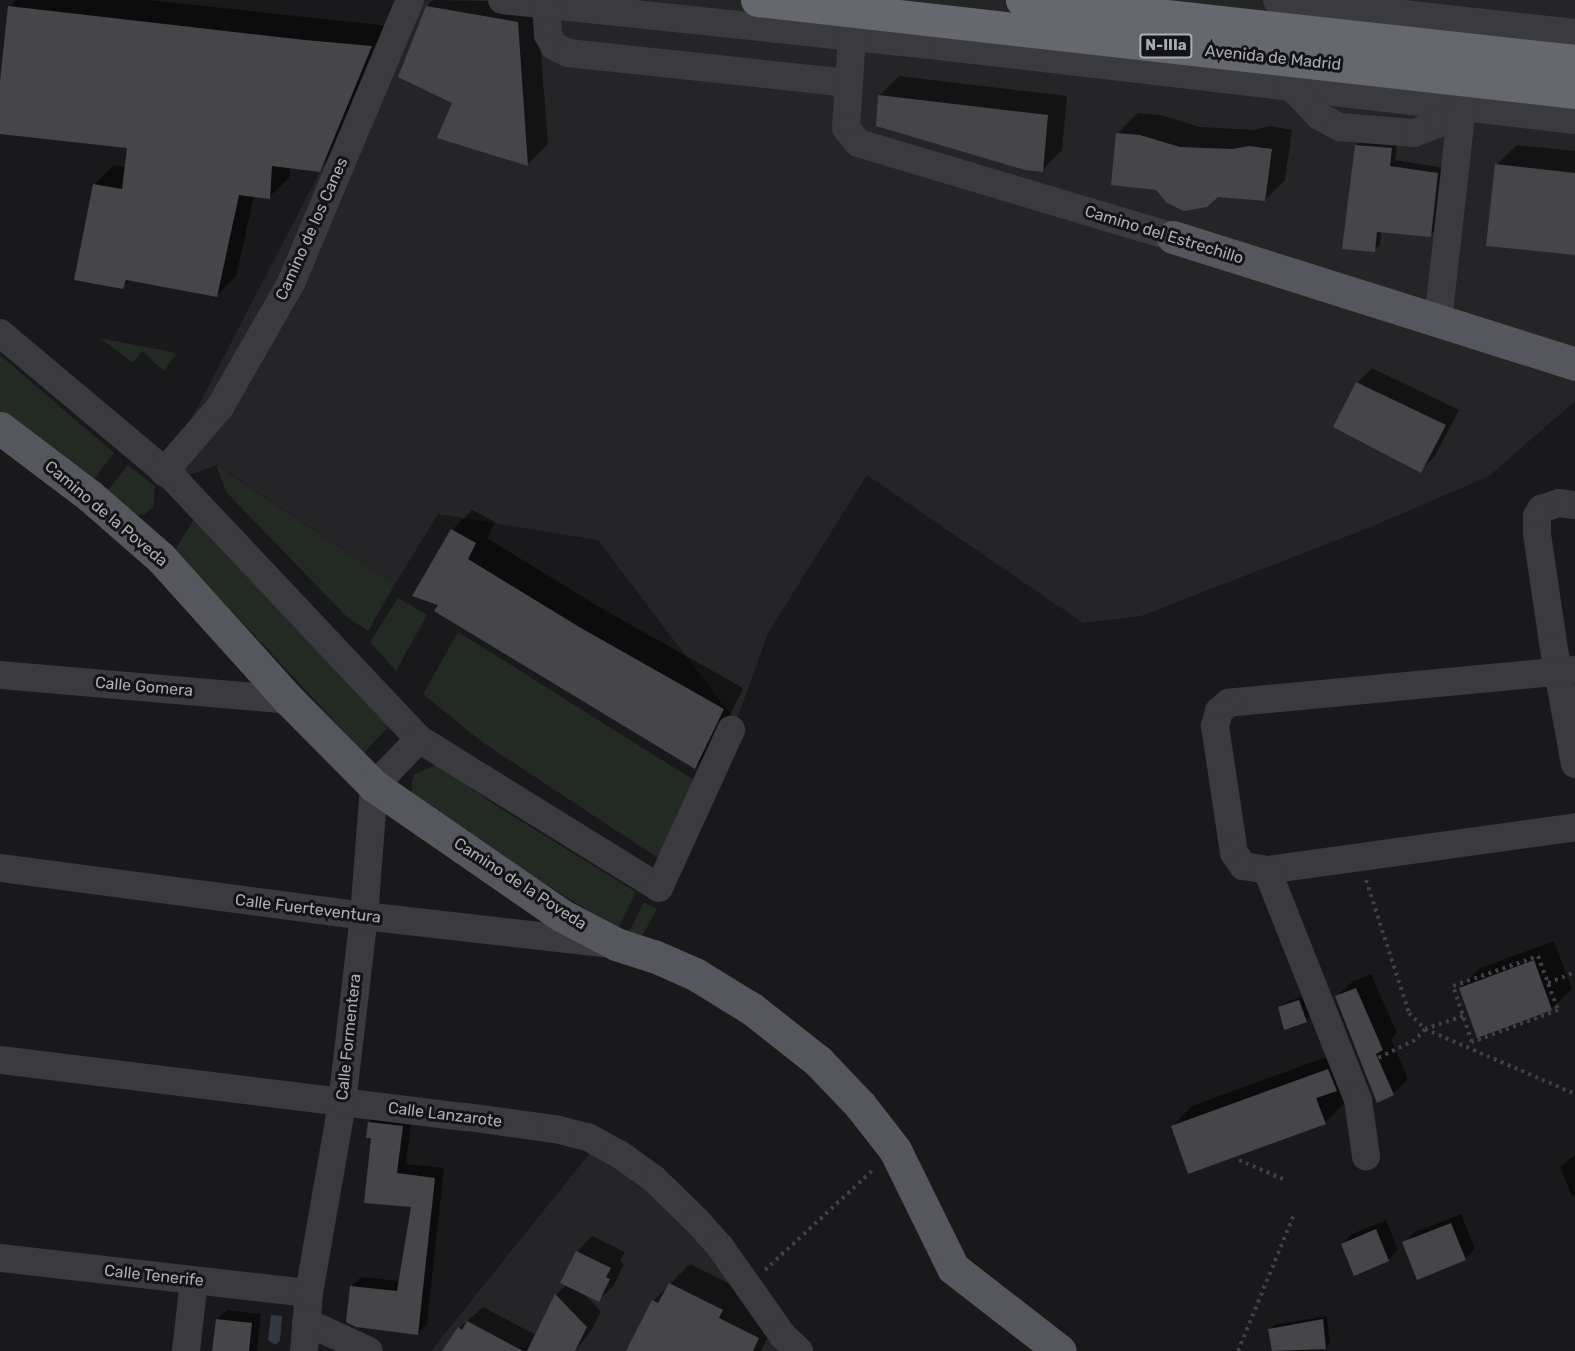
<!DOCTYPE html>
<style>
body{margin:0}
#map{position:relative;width:1575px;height:1351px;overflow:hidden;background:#19181a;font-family:Rubik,sans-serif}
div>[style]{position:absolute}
.built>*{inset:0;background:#252527}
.green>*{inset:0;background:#232a24}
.water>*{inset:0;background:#32383f}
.shadow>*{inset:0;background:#0007}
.building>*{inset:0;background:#46464a}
.path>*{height:4px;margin-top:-2px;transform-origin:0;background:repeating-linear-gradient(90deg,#404146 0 3px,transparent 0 7.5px)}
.minor>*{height:28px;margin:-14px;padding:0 14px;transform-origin:14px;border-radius:14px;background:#3a3a3f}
.major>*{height:33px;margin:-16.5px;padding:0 16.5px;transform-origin:16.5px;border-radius:16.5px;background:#56575e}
.highway>*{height:33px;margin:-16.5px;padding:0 16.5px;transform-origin:16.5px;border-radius:16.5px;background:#66686f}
span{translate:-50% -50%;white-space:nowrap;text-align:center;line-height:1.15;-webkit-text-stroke:6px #141315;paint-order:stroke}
.shield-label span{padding:2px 4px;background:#141315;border:2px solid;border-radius:4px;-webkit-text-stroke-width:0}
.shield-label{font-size:15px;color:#acafb9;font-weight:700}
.street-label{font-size:16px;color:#acafb9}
</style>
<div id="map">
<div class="built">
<div style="clip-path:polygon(409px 0,1575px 0,1575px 401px,1489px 476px,1371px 527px,1141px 616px,1083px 623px,867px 475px,768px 633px,736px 722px,598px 540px,438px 514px,395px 584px,217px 465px,175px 480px,164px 472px)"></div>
<div style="clip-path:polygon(590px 1153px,638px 1181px,720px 1263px,778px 1351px,431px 1351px)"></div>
</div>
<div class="green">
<div style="clip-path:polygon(100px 338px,177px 353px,164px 371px,142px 351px,133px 363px)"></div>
<div style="clip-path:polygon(0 355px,114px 453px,89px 486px,0 411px)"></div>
<div style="clip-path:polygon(128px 465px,155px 486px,153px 508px,143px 515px,129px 515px,103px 496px)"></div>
<div style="clip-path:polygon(216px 465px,395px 584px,368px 631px,348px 618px,227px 493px)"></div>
<div style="clip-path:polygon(194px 519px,392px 723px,364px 753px,175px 550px)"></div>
<div style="clip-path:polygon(398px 598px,427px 615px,396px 671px,370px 642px)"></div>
<div style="clip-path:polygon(458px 632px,694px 780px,661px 860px,482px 742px,423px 694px)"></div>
<div style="clip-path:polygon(437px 764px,495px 805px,636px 892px,618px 929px,464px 833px,412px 794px,412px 781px,415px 774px)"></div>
<div style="clip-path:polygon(644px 902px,657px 909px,641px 938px,629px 932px)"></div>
</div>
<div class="water">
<div style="clip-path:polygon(271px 1315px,282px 1316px,280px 1341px,275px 1345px,268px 1340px)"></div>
</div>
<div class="shadow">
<div style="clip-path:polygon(16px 0,148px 0,390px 26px,339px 150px,319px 170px,290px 167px,289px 178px,269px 197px,254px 196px,236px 276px,216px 296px,131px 279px,123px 287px,95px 184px,114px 165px,126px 167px,129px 147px,0 132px,0 95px,10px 7px)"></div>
<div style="clip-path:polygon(433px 0,537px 2px,548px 144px,528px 164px,454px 102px,427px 6px)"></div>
<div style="clip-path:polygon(899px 76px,1067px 96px,1062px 150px,1042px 170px,879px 96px)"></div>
<div style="clip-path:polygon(1138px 113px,1161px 115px,1200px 127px,1254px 130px,1270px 126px,1292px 130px,1285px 180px,1265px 200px,1118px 133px)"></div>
<div style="clip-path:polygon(1362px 140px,1397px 143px,1395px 160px,1443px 168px,1436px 230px,1430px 235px,1381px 231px,1380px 245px,1374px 250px,1356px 145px)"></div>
<div style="clip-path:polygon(1517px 145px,1575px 151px,1575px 254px,1496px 165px)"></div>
<div style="clip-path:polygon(1372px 368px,1459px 410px,1435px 456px,1420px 471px,1357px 383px)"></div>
<div style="clip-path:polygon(472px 510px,495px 522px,487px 538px,601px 608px,743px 688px,715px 747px,695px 767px,440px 605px,452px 530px)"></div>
<div style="clip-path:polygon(1554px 941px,1572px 989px,1551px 1009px,1460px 988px,1480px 968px)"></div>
<div style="clip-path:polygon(1371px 974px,1397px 1033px,1391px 1039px,1408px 1079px,1393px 1094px,1336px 997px,1352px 982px)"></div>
<div style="clip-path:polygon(1304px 996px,1310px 1016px,1306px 1021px,1279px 1008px,1284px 1003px)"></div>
<div style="clip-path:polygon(1348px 1049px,1345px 1102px,1325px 1123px,1172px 1126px,1192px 1106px)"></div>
<div style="clip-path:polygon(379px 1112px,412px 1116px,406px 1164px,444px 1168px,427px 1324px,417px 1334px,351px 1287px,361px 1277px,400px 1281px,412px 1206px,373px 1137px,369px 1122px)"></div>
<div style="clip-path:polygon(1575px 1155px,1575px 1195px,1572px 1196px,1560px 1167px)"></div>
<div style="clip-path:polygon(1461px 1214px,1475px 1249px,1465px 1259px,1404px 1243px,1413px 1233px)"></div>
<div style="clip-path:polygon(1386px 1220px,1398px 1250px,1388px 1260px,1342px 1244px,1352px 1234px)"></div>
<div style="clip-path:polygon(592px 1236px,625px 1252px,620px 1261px,624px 1264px,614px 1285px,599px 1300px,582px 1292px,601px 1311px,591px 1331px,575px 1351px,452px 1351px,459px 1328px,483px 1307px,536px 1335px,556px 1295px,566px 1285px,577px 1252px)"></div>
<div style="clip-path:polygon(690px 1264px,742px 1290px,738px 1298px,778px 1318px,761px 1351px,627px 1351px,653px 1301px)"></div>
<div style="clip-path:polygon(227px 1310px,261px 1314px,257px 1351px,213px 1351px,217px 1320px)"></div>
<div style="clip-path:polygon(1327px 1316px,1330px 1343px,1325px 1348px,1306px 1351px,1274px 1351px,1270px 1329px,1274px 1325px)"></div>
</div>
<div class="building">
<div style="clip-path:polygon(8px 6px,305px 40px,372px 46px,320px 172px,272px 166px,270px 199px,239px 195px,217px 297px,126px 280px,123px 289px,74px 280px,93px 184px,122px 189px,127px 148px,0 134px,0 81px)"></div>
<div style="clip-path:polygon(426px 6px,518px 22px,528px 166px,437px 138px,452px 103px,398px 77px)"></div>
<div style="clip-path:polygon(878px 95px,1048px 115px,1043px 172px,1025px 170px,876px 126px)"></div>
<div style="clip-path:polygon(1116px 133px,1140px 135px,1180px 147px,1233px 149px,1249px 146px,1272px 149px,1265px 201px,1218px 197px,1207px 207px,1184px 211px,1167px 203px,1156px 190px,1111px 185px)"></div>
<div style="clip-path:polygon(1355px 145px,1392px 148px,1390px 166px,1438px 173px,1431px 237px,1377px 232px,1375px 252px,1342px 249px)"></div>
<div style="clip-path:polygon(1495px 164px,1575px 173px,1575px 255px,1486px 246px)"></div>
<div style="clip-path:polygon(1356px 382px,1446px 425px,1421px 473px,1333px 427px)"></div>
<div style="clip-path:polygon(451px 529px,476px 543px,468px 559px,581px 628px,724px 709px,695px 769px,434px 611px,438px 605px,412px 596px)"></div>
<div style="clip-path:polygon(1534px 960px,1552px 1010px,1477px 1038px,1459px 988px)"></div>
<div style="clip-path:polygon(1356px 988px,1383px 1050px,1376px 1054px,1394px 1095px,1377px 1103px,1335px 996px)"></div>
<div style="clip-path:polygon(1299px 1000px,1307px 1022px,1284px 1030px,1278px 1007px)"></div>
<div style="clip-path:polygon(1328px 1069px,1337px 1091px,1316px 1098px,1326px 1124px,1188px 1174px,1171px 1126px)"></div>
<div style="clip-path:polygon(368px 1122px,403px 1126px,397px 1173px,435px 1178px,418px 1335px,356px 1327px,346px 1322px,350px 1286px,397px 1291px,411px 1207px,364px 1203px,371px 1138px,366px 1138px)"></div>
<div style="clip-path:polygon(1451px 1223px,1466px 1260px,1417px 1280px,1402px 1242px)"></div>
<div style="clip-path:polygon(1376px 1229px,1389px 1261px,1354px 1276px,1341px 1244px)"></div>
<div style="clip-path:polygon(576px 1251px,611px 1268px,606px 1277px,610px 1279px,599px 1302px,560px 1283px)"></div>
<div style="clip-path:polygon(669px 1283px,723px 1310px,719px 1318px,759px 1338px,753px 1351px,626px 1351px,652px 1300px,658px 1303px)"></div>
<div style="clip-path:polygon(555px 1294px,587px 1327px,575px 1351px,527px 1351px)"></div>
<div style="clip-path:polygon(216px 1319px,252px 1323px,249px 1351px,212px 1351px)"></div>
<div style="clip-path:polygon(1323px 1319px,1326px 1349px,1272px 1351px,1268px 1329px)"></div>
<div style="clip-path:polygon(467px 1321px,523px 1351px,442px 1351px,458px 1327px,462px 1330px)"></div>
</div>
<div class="path">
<div style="left:1366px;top:880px;width:140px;rotate:72.1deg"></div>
<div style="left:1409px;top:1013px;width:23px;rotate:45deg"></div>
<div style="left:1425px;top:1029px;width:15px;rotate:132deg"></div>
<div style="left:1415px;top:1040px;width:41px;rotate:154.1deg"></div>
<div style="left:1538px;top:956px;width:58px;rotate:69.7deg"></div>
<div style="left:1558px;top:1010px;width:92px;rotate:159.6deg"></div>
<div style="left:1472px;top:1042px;width:59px;rotate:-108.7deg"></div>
<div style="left:1453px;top:986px;width:90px;rotate:-19.4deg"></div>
<div style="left:1548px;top:983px;width:29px;rotate:-22deg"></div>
<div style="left:1463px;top:1016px;width:40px;rotate:161.1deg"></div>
<div style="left:1425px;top:1029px;width:163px;rotate:23.4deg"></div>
<div style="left:1239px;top:1160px;width:48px;rotate:23.4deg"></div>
<div style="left:765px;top:1270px;width:149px;rotate:-42.8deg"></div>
<div style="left:1238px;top:1351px;width:150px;rotate:-67.7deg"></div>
</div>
<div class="minor">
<div style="left:502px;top:0;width:447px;rotate:6deg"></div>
<div style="left:947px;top:47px;width:632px;rotate:6.63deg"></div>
<div style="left:1277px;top:0;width:300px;rotate:6.3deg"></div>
<div style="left:546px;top:5px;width:30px;rotate:86deg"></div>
<div style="left:548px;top:35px;width:13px;rotate:61deg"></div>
<div style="left:554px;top:46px;width:16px;rotate:27deg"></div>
<div style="left:568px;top:53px;width:282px;rotate:6.1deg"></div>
<div style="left:852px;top:37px;width:91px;rotate:93.8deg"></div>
<div style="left:846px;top:128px;width:19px;rotate:51deg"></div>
<div style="left:858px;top:143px;width:329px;rotate:16.6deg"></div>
<div style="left:1291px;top:86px;width:41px;rotate:47deg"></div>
<div style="left:1319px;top:116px;width:24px;rotate:28deg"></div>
<div style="left:1340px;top:127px;width:74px;rotate:4.6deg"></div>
<div style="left:1414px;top:133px;width:28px;rotate:-21deg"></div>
<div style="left:1440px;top:123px;width:27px;rotate:-34deg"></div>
<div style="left:1438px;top:321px;width:214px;rotate:-83.6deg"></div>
<div style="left:0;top:333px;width:229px;rotate:40deg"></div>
<div style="left:175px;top:480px;width:356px;rotate:46.7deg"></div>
<div style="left:419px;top:739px;width:282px;rotate:31.8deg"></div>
<div style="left:659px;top:888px;width:174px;rotate:-65.5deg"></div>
<div style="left:164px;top:472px;width:86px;rotate:-49.3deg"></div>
<div style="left:220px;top:407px;width:143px;rotate:-60.2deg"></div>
<div style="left:291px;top:283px;width:307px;rotate:-67.2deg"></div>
<div style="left:1575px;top:505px;width:16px;rotate:-173deg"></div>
<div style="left:1559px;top:503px;width:19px;rotate:162deg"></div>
<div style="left:1541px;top:509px;width:8px;rotate:120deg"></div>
<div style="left:1537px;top:516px;width:18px;rotate:90deg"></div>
<div style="left:1537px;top:534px;width:116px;rotate:81.6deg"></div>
<div style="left:1554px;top:649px;width:117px;rotate:79.7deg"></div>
<div style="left:1575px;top:670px;width:348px;rotate:174.6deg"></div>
<div style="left:1229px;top:703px;width:13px;rotate:141deg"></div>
<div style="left:1219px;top:711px;width:16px;rotate:105deg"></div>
<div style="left:1215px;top:726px;width:128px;rotate:81.5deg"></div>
<div style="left:1234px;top:853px;width:16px;rotate:55deg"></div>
<div style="left:1243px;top:866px;width:24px;rotate:9deg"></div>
<div style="left:1267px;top:870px;width:311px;rotate:-7.9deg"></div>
<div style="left:0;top:675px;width:290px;rotate:4.9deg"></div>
<div style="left:0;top:868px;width:367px;rotate:7.5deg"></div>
<div style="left:364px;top:916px;width:249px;rotate:6.5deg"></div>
<div style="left:1267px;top:870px;width:247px;rotate:68.4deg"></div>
<div style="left:1358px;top:1100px;width:57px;rotate:81.9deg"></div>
<div style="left:0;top:1060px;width:470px;rotate:7deg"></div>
<div style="left:467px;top:1117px;width:89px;rotate:7.8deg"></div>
<div style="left:555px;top:1129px;width:34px;rotate:14deg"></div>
<div style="left:588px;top:1137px;width:35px;rotate:29deg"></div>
<div style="left:619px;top:1154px;width:43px;rotate:35.5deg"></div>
<div style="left:654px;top:1179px;width:60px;rotate:44.3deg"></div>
<div style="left:697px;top:1221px;width:36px;rotate:48deg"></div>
<div style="left:721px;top:1248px;width:108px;rotate:54.8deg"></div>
<div style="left:783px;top:1336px;width:22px;rotate:43deg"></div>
<div style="left:0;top:1258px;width:311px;rotate:6.5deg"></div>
<div style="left:306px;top:1322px;width:69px;rotate:24.7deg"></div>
<div style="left:186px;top:1351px;width:71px;rotate:-83.6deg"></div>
<div style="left:304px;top:1351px;width:58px;rotate:-85.1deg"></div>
<div style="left:309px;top:1293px;width:193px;rotate:-80.1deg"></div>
<div style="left:342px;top:1103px;width:188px;rotate:-83.3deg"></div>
<div style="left:364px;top:916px;width:130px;rotate:-85.6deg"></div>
<div style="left:374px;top:786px;width:65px;rotate:-46.2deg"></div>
</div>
<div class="major">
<div style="left:1173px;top:237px;width:422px;rotate:17.5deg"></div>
<div style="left:0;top:428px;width:113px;rotate:37.1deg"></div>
<div style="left:90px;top:496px;width:94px;rotate:41.1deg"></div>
<div style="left:161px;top:558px;width:191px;rotate:48deg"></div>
<div style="left:289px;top:700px;width:121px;rotate:45.3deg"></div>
<div style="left:374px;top:786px;width:227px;rotate:34.6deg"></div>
<div style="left:561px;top:915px;width:62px;rotate:27.8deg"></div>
<div style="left:616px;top:944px;width:40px;rotate:18deg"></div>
<div style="left:654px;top:956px;width:45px;rotate:23.7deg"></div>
<div style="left:695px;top:974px;width:67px;rotate:31.6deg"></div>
<div style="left:752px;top:1009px;width:84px;rotate:38.2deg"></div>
<div style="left:818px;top:1061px;width:61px;rotate:46.3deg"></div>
<div style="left:860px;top:1105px;width:57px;rotate:52.1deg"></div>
<div style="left:895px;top:1150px;width:131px;rotate:63.8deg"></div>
<div style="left:953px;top:1268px;width:135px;rotate:37.8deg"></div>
</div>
<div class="highway">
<div style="left:757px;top:0;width:823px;rotate:6.42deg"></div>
<div style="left:1022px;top:0;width:556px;rotate:6.29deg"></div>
</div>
<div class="shield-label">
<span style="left:1166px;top:46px">N-IIIa</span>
</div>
<div class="street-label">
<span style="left:1273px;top:58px;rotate:6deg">Avenida de Madrid</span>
<span style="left:312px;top:229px;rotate:-66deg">Camino de los Canes</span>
<span style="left:1164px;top:235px;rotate:17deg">Camino del Estrechillo</span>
<span style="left:106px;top:514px;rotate:40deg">Camino de la Poveda</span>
<span style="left:144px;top:687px;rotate:5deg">Calle Gomera</span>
<span style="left:520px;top:884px;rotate:33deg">Camino de la Poveda</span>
<span style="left:308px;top:909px;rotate:7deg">Calle Fuerteventura</span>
<span style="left:349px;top:1037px;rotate:-84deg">Calle Formentera</span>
<span style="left:445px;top:1115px;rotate:7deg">Calle Lanzarote</span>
<span style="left:154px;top:1276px;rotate:6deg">Calle Tenerife</span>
</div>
</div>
